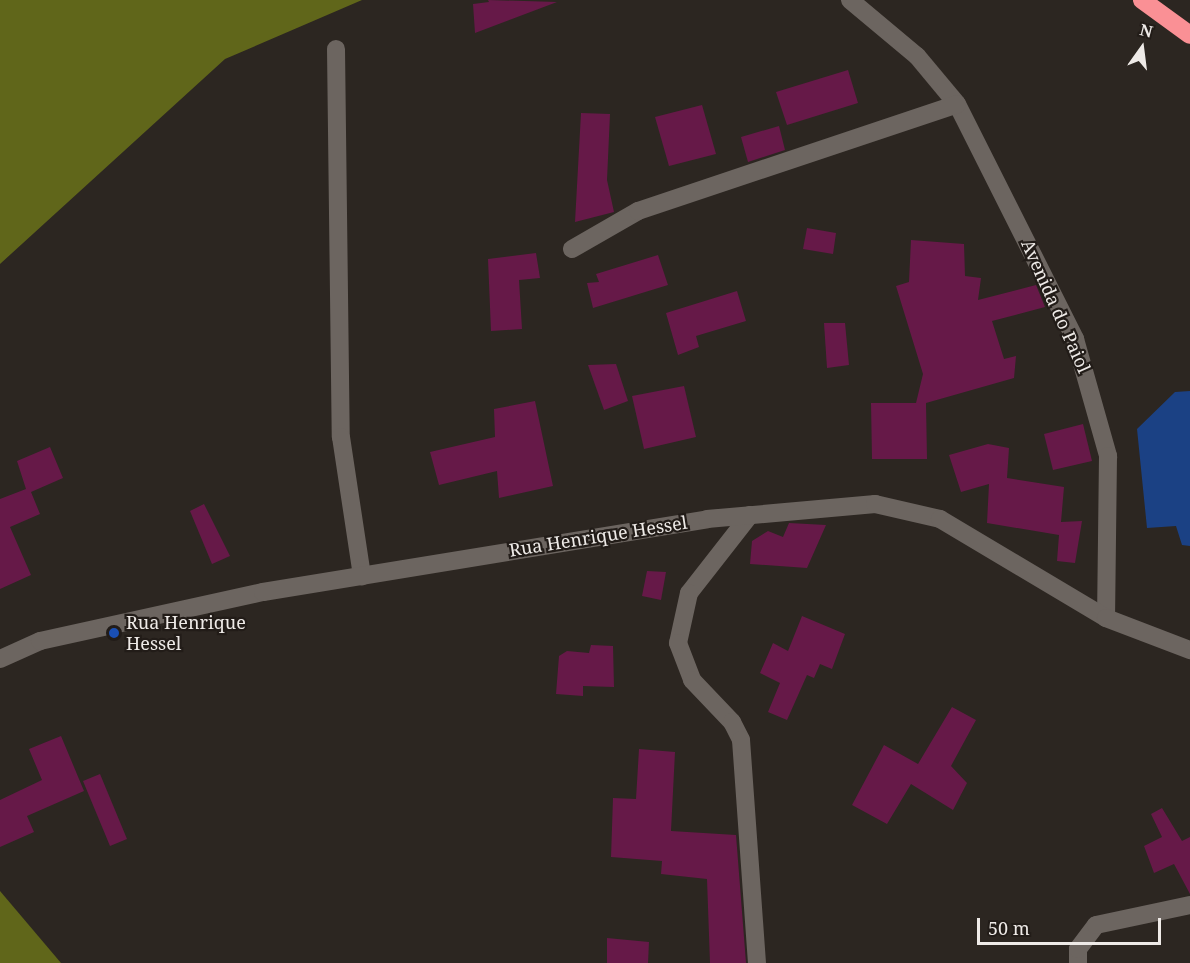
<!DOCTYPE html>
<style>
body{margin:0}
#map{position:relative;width:1190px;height:963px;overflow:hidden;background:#2c2621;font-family:"Noto Serif",serif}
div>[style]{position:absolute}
.forest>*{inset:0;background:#60661a}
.water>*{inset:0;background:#1b4184}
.building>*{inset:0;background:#661948}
.street>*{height:18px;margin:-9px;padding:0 9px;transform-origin:9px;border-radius:9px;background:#6c6560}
.highway>*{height:18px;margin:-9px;padding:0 9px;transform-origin:9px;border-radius:9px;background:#fa9095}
.dots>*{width:16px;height:16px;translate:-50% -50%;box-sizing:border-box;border:3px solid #221c18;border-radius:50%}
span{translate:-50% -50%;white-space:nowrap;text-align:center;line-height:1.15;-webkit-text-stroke:4.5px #221c18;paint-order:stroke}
.street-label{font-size:18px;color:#eeeae7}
.poi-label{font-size:18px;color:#eeeae7}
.left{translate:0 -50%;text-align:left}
.north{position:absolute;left:1112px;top:18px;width:60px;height:60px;-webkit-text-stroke:4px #221c18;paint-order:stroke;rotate:14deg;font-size:16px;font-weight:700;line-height:24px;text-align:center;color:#eeeae7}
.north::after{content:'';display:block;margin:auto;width:21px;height:27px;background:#eeeae7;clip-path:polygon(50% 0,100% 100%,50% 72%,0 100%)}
.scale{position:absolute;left:977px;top:918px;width:184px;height:27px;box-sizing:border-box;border:3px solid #eeeae7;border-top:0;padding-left:8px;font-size:18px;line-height:21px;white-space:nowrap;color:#eeeae7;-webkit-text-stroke:4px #221c18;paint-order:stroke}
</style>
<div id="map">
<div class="forest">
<div style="clip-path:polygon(0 0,362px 0,225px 59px,0 264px)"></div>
<div style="clip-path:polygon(0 891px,61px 963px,0 963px)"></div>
</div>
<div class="water">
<div style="clip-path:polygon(1190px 391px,1190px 546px,1182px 545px,1176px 526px,1147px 528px,1137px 429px,1175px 392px)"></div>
</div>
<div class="building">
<div style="clip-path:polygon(489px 2px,488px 0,557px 2px,475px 33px,473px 4px)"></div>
<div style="clip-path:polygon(848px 70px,858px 103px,787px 125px,776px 92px)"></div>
<div style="clip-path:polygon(702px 105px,716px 154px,669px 166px,655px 117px)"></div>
<div style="clip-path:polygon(581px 113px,610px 114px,607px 180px,614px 212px,575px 222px)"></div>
<div style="clip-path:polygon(779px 126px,785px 150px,748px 162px,741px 137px)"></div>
<div style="clip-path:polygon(807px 228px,836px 233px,833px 254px,803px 249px)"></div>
<div style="clip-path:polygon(911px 240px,964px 244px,965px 276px,981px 278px,978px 300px,1036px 285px,1045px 307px,992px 321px,1004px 359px,1016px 356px,1014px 378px,926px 403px,927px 459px,872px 459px,871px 403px,916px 403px,923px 374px,896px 286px,909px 282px)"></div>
<div style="clip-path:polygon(536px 253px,540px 278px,519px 280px,522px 329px,491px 331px,488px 259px)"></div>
<div style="clip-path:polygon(658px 255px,668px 285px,593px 308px,587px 283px,599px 282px,596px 274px)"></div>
<div style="clip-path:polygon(737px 291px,746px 321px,696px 336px,699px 347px,678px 355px,666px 313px)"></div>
<div style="clip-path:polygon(824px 323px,845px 323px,849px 365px,827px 368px)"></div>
<div style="clip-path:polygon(616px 364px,628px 401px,604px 410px,588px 365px)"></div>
<div style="clip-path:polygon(684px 386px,696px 437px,644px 449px,632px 396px)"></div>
<div style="clip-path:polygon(535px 401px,553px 486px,499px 498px,497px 471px,439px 485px,430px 452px,495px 437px,494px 409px)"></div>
<div style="clip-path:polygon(1083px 424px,1092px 461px,1053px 470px,1044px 434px)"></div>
<div style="clip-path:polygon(988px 444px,1009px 448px,1007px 478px,1064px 487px,1061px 522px,1082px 521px,1075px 563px,1057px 561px,1059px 535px,987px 523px,989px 484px,961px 492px,949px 455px)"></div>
<div style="clip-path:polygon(50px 447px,63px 478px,31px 492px,40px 514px,10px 527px,31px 575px,0 589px,0 499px,26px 489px,17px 461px)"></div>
<div style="clip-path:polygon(204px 504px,230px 556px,212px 564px,190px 511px)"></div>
<div style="clip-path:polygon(789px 523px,826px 525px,807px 568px,750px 564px,752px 541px,768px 531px,783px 537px)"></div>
<div style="clip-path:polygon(647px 571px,666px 572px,661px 600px,642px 596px)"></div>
<div style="clip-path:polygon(802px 616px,845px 634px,832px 669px,820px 664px,814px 678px,807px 675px,787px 720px,768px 712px,780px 683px,760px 673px,773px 643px,788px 651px)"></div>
<div style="clip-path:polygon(591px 645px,613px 646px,614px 687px,583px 686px,583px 696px,556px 694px,559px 656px,567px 651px,589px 653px)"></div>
<div style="clip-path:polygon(952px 707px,976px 720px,951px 766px,967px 783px,953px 810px,911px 784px,887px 824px,852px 805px,884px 745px,918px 764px)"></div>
<div style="clip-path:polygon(61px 736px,84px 791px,27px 816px,34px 832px,0 847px,0 800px,42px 780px,29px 749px)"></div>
<div style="clip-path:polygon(639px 749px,675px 752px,671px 831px,736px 835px,746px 963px,710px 963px,707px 879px,661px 874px,662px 861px,611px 857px,613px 798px,636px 799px)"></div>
<div style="clip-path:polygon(100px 774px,127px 839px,110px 846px,83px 781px)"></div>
<div style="clip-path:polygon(1162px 808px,1182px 841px,1190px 837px,1190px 894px,1174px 864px,1154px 873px,1144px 846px,1162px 837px,1151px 814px)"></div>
<div style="clip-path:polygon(607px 938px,649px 942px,648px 963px,607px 963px)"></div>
</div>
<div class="street">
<div style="left:850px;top:0;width:87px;rotate:39.9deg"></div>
<div style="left:917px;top:56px;width:62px;rotate:50.2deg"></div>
<div style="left:957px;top:104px;width:263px;rotate:63.3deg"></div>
<div style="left:1075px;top:339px;width:122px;rotate:74.2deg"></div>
<div style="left:1108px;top:456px;width:162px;rotate:90.7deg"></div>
<div style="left:336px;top:49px;width:388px;rotate:89.3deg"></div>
<div style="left:341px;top:437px;width:141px;rotate:81.4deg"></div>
<div style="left:572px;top:249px;width:76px;rotate:-29.9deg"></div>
<div style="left:638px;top:211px;width:336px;rotate:-18.5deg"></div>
<div style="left:750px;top:515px;width:99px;rotate:128deg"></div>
<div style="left:689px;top:593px;width:51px;rotate:102.4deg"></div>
<div style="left:678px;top:643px;width:40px;rotate:69deg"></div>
<div style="left:692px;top:680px;width:58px;rotate:46.4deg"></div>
<div style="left:732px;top:722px;width:20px;rotate:63deg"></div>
<div style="left:741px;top:740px;width:224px;rotate:85.9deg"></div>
<div style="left:0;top:659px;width:44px;rotate:-24.2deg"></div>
<div style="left:40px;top:641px;width:228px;rotate:-12.4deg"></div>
<div style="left:263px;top:592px;width:450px;rotate:-9.3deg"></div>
<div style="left:707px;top:519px;width:169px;rotate:-5.1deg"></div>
<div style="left:875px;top:504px;width:67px;rotate:13deg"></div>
<div style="left:940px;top:519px;width:193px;rotate:30.8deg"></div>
<div style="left:1106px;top:618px;width:90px;rotate:20.9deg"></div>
<div style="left:1078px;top:963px;width:14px;rotate:-90deg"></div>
<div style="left:1078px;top:949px;width:30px;rotate:-53deg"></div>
<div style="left:1096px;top:925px;width:96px;rotate:-12deg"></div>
</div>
<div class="highway">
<div style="left:1142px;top:0;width:59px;rotate:36.1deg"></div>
</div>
<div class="dots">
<div style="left:114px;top:633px;background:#1a4fb4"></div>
</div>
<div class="street-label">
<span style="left:1056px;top:306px;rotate:66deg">Avenida do Paiol</span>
<span style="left:598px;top:536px;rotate:-9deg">Rua Henrique Hessel</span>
</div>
<div class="poi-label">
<span class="left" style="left:126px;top:633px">Rua Henrique<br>Hessel</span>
</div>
<div class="north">N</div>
<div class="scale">50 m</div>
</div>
